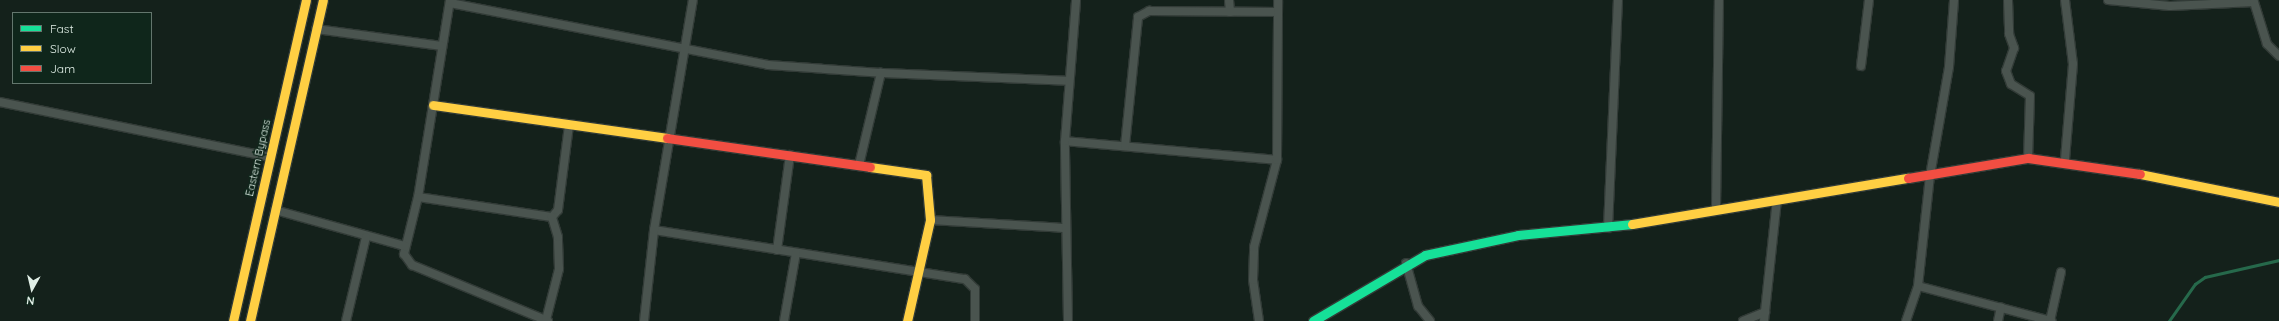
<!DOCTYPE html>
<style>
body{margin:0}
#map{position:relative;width:2279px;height:321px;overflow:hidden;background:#14211b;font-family:Quicksand,sans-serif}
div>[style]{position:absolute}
.stream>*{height:2.5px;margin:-1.25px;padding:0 1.25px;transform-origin:1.25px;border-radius:1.25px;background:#26694b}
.roads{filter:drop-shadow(1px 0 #323b37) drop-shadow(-1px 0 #323b37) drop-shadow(0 1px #323b37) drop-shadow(0 -1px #323b37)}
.street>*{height:8px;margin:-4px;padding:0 4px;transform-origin:4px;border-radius:4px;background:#4a544f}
.fast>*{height:9px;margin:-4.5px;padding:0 4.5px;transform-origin:4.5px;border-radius:4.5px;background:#16e098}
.slow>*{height:9px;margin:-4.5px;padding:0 4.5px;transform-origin:4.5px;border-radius:4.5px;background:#ffcf43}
.jam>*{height:9px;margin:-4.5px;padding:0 4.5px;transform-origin:4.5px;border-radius:4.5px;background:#f24e42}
span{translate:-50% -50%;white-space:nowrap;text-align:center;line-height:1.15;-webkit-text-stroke:3px #0f261b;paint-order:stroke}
.street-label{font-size:11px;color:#e1efe7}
.legend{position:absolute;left:12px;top:12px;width:140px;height:72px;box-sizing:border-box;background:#0f261b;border:1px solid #63766d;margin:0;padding:5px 7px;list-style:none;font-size:12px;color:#e1efe7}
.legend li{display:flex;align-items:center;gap:8px;height:20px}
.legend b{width:20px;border:1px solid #63766d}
.north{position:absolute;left:12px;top:269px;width:40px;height:40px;-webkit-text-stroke:3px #0f261b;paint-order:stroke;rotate:188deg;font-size:11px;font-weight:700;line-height:16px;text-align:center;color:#e1efe7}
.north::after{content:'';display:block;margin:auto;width:14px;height:18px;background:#e1efe7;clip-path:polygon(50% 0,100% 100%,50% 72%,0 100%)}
</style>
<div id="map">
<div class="stream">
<div style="left:2169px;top:321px;width:45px;rotate:-54.9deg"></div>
<div style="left:2195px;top:284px;width:12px;rotate:-35deg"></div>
<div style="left:2205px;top:277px;width:76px;rotate:-12.9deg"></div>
</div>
<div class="roads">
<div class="street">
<div style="left:450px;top:0;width:200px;rotate:99.2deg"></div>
<div style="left:418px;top:197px;width:59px;rotate:103.8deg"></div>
<div style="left:404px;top:254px;width:14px;rotate:54deg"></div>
<div style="left:412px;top:265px;width:147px;rotate:22.4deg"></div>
<div style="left:1229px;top:0;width:12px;rotate:85deg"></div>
<div style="left:2008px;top:0;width:34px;rotate:88deg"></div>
<div style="left:2009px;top:34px;width:15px;rotate:70deg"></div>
<div style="left:2014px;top:48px;width:24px;rotate:109deg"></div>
<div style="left:2006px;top:71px;width:14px;rotate:69deg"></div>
<div style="left:2011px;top:84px;width:22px;rotate:32deg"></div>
<div style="left:2030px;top:96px;width:62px;rotate:91.8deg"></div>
<div style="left:2065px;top:0;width:64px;rotate:82.9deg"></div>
<div style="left:2073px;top:64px;width:96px;rotate:94.8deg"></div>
<div style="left:2108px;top:0;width:62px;rotate:5.5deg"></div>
<div style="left:2170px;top:6px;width:84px;rotate:-2.7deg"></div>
<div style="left:2254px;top:2px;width:44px;rotate:72.8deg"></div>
<div style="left:2267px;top:44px;width:17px;rotate:45deg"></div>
<div style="left:450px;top:3px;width:324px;rotate:11deg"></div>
<div style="left:768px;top:65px;width:113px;rotate:4deg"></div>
<div style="left:316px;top:29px;width:127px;rotate:7.7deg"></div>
<div style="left:1861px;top:66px;width:66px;rotate:-83.1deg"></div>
<div style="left:0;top:102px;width:276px;rotate:11.5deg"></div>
<div style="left:1065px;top:141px;width:213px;rotate:5.1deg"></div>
<div style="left:1125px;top:146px;width:130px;rotate:-84.2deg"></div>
<div style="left:1138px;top:17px;width:13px;rotate:-29deg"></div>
<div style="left:1149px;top:11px;width:129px;rotate:0.4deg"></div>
<div style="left:859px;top:165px;width:95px;rotate:-76.6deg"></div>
<div style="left:881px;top:73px;width:188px;rotate:2.4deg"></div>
<div style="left:418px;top:197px;width:135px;rotate:8.5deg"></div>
<div style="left:552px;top:217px;width:9px;rotate:-49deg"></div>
<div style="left:558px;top:210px;width:86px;rotate:-82.6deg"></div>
<div style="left:1716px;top:209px;width:209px;rotate:-89.2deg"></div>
<div style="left:275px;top:210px;width:135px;rotate:15.5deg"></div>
<div style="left:930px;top:220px;width:133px;rotate:3.4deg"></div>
<div style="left:1608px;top:228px;width:228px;rotate:-87.5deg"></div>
<div style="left:654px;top:230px;width:315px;rotate:9deg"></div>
<div style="left:965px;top:279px;width:14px;rotate:45deg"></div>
<div style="left:975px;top:289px;width:32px;rotate:90deg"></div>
<div style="left:777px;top:250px;width:96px;rotate:-82.2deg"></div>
<div style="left:1406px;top:263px;width:45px;rotate:74.4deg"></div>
<div style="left:1418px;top:306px;width:19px;rotate:51deg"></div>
<div style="left:1918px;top:286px;width:138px;rotate:14.7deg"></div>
<div style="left:546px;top:320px;width:53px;rotate:-75.7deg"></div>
<div style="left:559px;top:269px;width:32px;rotate:-92deg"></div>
<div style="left:558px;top:237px;width:21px;rotate:-107deg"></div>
<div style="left:346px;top:321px;width:86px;rotate:-76.6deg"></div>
<div style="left:644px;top:321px;width:92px;rotate:-83.7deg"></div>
<div style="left:654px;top:230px;width:233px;rotate:-80.4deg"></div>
<div style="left:784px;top:321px;width:69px;rotate:-80deg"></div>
<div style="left:1068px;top:321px;width:180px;rotate:-91deg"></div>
<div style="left:1065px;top:141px;width:141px;rotate:-85.5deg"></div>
<div style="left:1259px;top:321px;width:41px;rotate:-98.3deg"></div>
<div style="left:1253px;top:280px;width:33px;rotate:-88deg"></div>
<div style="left:1254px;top:247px;width:90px;rotate:-75.2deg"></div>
<div style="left:1277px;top:160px;width:160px;rotate:-89.6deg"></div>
<div style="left:1743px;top:321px;width:24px;rotate:-22deg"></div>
<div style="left:1764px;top:321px;width:122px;rotate:-83.9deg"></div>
<div style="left:1906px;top:321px;width:37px;rotate:-71deg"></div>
<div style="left:1918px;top:286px;width:111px;rotate:-83.8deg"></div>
<div style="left:1930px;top:176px;width:111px;rotate:-80.1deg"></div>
<div style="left:1949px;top:67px;width:67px;rotate:-85.7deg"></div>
<div style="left:1998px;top:321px;width:14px;rotate:-78deg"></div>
<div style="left:2050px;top:321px;width:50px;rotate:-77.3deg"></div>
</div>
<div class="fast">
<div style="left:1313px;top:321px;width:130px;rotate:-30.5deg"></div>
<div style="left:1425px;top:255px;width:95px;rotate:-12.1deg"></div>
<div style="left:1518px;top:235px;width:115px;rotate:-5.5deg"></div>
</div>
<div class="slow">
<div style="left:433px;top:105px;width:236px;rotate:8deg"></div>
<div style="left:870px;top:167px;width:57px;rotate:8.1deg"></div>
<div style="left:926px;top:175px;width:45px;rotate:84.9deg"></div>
<div style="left:930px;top:220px;width:104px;rotate:102.8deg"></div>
<div style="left:2140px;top:174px;width:142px;rotate:11.4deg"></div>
<div style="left:1632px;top:224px;width:280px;rotate:-9.5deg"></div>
<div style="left:233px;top:321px;width:329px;rotate:-77.2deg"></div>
<div style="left:250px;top:321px;width:329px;rotate:-77.2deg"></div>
</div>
<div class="jam">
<div style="left:667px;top:138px;width:205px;rotate:8.1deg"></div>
<div style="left:1908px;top:178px;width:122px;rotate:-9.5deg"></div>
<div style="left:2028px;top:158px;width:113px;rotate:8.1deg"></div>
</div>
</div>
<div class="street-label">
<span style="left:258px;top:158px;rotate:-77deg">Eastern Bypass</span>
</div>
<ul class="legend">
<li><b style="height:5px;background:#16e098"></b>Fast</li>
<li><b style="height:5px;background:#ffcf43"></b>Slow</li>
<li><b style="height:5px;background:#f24e42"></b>Jam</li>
</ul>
<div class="north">N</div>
</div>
